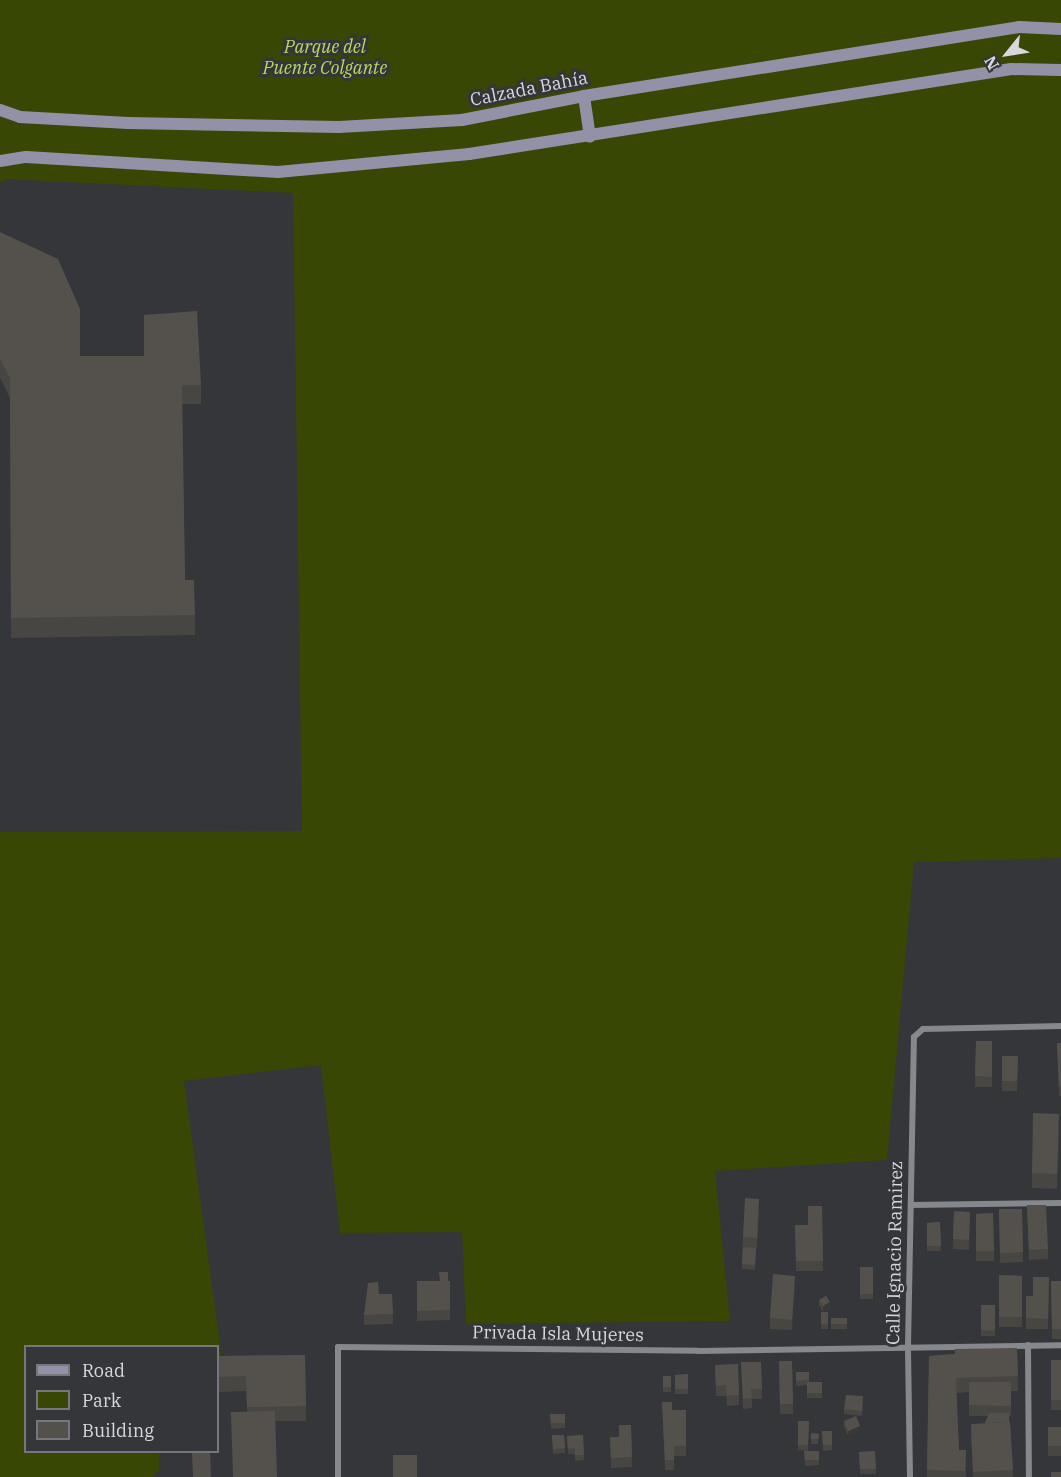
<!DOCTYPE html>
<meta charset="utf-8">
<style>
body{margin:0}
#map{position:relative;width:1061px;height:1477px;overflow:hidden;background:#34363a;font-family:"IBM Plex Serif",serif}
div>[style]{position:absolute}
.green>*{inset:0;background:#394704}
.street>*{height:6px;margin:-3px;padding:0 3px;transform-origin:3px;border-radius:3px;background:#85888c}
.secondary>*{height:12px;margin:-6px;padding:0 6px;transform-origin:6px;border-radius:6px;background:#9391a8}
.wall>*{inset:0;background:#484642}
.shaded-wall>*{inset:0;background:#3b3936}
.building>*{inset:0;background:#54514d}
span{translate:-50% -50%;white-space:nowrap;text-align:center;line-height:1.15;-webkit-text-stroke:6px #34363a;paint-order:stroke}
.park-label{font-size:18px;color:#bad860;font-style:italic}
.street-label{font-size:18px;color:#d7d8db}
.legend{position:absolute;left:24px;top:1345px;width:195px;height:108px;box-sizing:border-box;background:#34363a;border:2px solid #75777a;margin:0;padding:8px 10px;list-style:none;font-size:18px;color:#d7d8db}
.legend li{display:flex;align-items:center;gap:12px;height:30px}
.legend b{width:30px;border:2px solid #75777a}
.north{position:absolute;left:977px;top:24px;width:60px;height:60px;-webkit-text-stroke:4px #34363a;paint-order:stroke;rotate:240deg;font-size:16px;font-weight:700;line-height:24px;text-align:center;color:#d7d8db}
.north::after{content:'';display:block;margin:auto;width:21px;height:27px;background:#d7d8db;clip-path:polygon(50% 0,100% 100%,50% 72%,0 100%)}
</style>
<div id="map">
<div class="green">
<div style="clip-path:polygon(0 0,1061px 0,1061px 858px,914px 862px,887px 1160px,715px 1171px,730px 1321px,466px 1324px,462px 1232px,340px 1233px,321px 1065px,184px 1081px,222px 1359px,218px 1359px,218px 1346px,26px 1346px,26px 1452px,159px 1452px,159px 1470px,152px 1477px,0 1477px,0 832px,302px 831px,293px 193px,6px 179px,0 183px)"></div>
</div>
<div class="street">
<div style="left:911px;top:1205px;width:150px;rotate:-0.8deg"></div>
<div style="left:1028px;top:1345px;width:132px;rotate:89.6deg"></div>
<div style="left:338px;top:1477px;width:130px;rotate:-90deg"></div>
<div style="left:338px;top:1347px;width:360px;rotate:0.6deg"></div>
<div style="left:698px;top:1351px;width:363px;rotate:-0.9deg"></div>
<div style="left:910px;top:1477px;width:130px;rotate:-90.9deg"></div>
<div style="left:908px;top:1347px;width:310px;rotate:-88.9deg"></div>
<div style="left:914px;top:1037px;width:12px;rotate:-42deg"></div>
<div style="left:923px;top:1029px;width:138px;rotate:-1.2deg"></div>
</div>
<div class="secondary">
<div style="left:584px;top:96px;width:41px;rotate:81.7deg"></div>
<div style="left:0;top:110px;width:21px;rotate:19deg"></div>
<div style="left:20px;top:117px;width:108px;rotate:3.2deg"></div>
<div style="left:128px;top:123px;width:211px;rotate:1.1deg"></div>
<div style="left:339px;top:127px;width:123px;rotate:-3.3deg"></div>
<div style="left:462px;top:120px;width:124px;rotate:-11.1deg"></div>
<div style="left:584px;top:96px;width:440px;rotate:-9deg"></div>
<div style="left:1019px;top:27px;width:42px;rotate:2.7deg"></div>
<div style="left:0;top:161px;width:26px;rotate:-9deg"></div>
<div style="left:26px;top:157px;width:252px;rotate:3.4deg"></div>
<div style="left:278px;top:172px;width:192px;rotate:-5.4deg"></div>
<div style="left:469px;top:154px;width:549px;rotate:-8.91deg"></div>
<div style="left:1011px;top:69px;width:50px;rotate:1.1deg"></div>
</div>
<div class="wall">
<div style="clip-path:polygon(0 232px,80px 356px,201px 385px,201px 404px,182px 404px,185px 580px,195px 615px,195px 635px,11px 638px,10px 398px,0 378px)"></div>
<div style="clip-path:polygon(976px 1041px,992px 1041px,992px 1087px,975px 1087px)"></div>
<div style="clip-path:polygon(1057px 1043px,1061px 1043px,1061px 1096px,1059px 1096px)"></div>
<div style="clip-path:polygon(1002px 1056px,1018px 1056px,1017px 1091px,1002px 1091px)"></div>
<div style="clip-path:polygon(1059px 1129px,1057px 1189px,1032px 1188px,1032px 1173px)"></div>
<div style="clip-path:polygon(1027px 1205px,1048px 1249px,1048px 1259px,1029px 1260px)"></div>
<div style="clip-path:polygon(822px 1206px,823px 1271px,796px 1271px,795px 1225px,808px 1225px)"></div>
<div style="clip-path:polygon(759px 1209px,757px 1248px,752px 1248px,756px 1248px,755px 1270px,742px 1269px,743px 1237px)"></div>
<div style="clip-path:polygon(999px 1209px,1022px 1209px,1023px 1262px,1000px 1263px)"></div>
<div style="clip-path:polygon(954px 1211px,970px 1212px,969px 1250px,953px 1249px)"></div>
<div style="clip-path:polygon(993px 1213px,994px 1261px,976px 1261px,976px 1214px)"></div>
<div style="clip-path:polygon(940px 1222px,941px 1251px,927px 1251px,927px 1223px)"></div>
<div style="clip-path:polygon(860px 1267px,873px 1267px,873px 1299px,860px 1299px)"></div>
<div style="clip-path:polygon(999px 1275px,1022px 1276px,1022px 1327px,999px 1327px)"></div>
<div style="clip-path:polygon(1049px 1277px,1048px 1329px,1026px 1329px,1026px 1296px,1033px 1296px)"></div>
<div style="clip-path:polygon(417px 1281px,450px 1281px,450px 1320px,417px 1321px)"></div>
<div style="clip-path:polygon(1051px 1281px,1061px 1281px,1061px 1339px,1052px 1339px)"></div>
<div style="clip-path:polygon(795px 1286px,792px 1330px,770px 1329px,770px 1318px)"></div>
<div style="clip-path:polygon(379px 1294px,392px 1294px,393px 1324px,364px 1325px,364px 1315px)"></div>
<div style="clip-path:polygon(819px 1300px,830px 1308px,823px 1312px,819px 1305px)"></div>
<div style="clip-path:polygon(981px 1305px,995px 1305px,995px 1336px,981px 1336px)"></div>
<div style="clip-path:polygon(821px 1312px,828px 1312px,828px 1329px,821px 1329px)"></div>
<div style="clip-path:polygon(831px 1318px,847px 1318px,847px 1329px,831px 1329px)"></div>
<div style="clip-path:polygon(1017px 1348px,1018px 1391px,1011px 1391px,1011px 1416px,1009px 1416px,1013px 1477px,973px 1477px,971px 1434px,985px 1423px,988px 1416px,969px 1416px,969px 1392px,956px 1393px,959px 1450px,966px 1450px,966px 1477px,927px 1477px,929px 1356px)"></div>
<div style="clip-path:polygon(305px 1355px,306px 1421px,275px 1421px,247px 1412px,246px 1391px,218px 1392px,218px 1356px)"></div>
<div style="clip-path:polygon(1051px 1360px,1061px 1360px,1061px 1410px,1051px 1410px)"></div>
<div style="clip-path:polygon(779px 1361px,792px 1361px,793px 1414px,780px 1414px)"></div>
<div style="clip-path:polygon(741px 1362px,762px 1389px,762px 1399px,752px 1399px,752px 1408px,743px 1409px)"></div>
<div style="clip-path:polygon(715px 1365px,739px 1395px,739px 1405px,727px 1406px,726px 1396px,716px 1396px)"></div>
<div style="clip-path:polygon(796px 1372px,809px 1372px,809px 1382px,822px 1382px,822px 1398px,807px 1398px,807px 1385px,796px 1386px)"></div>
<div style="clip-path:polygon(688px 1374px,688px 1394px,675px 1394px,675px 1375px)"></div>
<div style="clip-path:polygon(663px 1376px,671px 1376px,671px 1392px,663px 1392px)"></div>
<div style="clip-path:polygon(863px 1401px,862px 1416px,844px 1414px,844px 1409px)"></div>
<div style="clip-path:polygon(662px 1402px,672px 1410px,686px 1410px,686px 1456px,674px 1456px,674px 1470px,665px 1470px)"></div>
<div style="clip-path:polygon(550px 1414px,565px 1414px,565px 1428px,551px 1429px)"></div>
<div style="clip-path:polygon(798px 1421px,809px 1421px,808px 1451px,798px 1450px)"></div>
<div style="clip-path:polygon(844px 1421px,860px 1431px,848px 1436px,844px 1426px)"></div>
<div style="clip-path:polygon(631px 1425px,632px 1467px,611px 1468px,610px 1437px,619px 1437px)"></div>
<div style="clip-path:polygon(1048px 1427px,1061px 1427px,1061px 1456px,1048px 1456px)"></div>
<div style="clip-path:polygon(822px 1431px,832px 1431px,832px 1450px,823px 1451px)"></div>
<div style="clip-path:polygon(811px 1433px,819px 1434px,818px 1444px,811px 1444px)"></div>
<div style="clip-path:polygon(552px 1435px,564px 1435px,565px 1453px,553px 1454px)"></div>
<div style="clip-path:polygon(583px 1435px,584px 1460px,575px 1461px,575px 1454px,568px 1454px,567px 1436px)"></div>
<div style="clip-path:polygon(804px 1451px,819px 1451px,819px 1465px,805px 1466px)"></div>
<div style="clip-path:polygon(875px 1451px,876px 1474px,860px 1474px,859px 1452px)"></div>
</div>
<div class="shaded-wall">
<div style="clip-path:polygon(795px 1276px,795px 1286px,792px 1330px,792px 1320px)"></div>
<div style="clip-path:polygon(830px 1302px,830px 1308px,823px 1312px,823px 1306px)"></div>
<div style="clip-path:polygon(860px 1426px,860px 1431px,848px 1436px,848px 1431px)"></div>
</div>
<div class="building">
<div style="clip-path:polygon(0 232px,58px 259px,80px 309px,80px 356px,144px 356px,144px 315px,197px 311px,201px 385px,182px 385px,185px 580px,194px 580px,195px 615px,11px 618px,10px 378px,0 358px)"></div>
<div style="clip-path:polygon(976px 1041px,992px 1041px,992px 1077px,975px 1076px)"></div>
<div style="clip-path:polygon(1057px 1043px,1061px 1043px,1061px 1086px,1059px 1086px)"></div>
<div style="clip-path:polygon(1002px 1056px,1018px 1056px,1017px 1081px,1002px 1081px)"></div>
<div style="clip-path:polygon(1033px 1113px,1059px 1114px,1057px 1174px,1032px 1173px)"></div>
<div style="clip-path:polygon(745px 1198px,759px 1199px,757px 1238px,743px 1237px)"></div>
<div style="clip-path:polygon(1027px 1205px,1046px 1205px,1048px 1249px,1029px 1250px)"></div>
<div style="clip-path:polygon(808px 1206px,822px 1206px,823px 1261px,796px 1261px,795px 1225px,808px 1225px)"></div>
<div style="clip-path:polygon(999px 1209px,1022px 1209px,1023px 1252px,1000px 1253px)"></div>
<div style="clip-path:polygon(954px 1211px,970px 1212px,969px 1240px,953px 1239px)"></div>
<div style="clip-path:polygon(993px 1213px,994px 1251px,976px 1251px,976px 1214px)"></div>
<div style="clip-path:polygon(940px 1222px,941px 1246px,927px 1246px,927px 1223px)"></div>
<div style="clip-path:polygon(743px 1247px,756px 1248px,755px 1265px,742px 1264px)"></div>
<div style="clip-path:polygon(860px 1267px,873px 1267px,873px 1294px,860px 1294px)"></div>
<div style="clip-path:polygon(439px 1272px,448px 1272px,448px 1281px,440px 1281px)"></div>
<div style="clip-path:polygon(773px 1274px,795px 1276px,792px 1320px,770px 1318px)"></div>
<div style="clip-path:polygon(999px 1275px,1022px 1276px,1022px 1317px,999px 1317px)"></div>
<div style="clip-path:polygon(1033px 1277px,1049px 1277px,1048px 1319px,1026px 1318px,1026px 1296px,1033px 1296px)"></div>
<div style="clip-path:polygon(417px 1281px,450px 1281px,450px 1310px,417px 1311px)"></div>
<div style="clip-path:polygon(1051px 1281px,1061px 1281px,1061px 1329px,1052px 1329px)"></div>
<div style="clip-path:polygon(378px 1282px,379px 1294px,392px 1294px,393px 1314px,364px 1315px,368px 1283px)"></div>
<div style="clip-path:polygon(826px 1296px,830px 1302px,823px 1306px,819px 1300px)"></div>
<div style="clip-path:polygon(981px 1305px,995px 1305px,995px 1331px,981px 1330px)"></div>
<div style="clip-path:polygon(821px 1312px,828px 1312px,828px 1324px,821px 1324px)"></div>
<div style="clip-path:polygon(831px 1318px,847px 1318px,847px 1324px,831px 1324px)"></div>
<div style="clip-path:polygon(1017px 1348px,1018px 1376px,955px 1378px,955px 1349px)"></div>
<div style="clip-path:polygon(955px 1354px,959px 1450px,966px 1450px,965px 1471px,927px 1470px,929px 1356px)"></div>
<div style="clip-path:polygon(305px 1355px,306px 1406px,247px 1407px,246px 1376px,218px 1377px,218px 1356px)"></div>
<div style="clip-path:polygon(1051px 1360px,1061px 1360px,1061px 1400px,1051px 1400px)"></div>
<div style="clip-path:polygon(779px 1361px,792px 1361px,793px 1404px,780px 1404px)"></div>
<div style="clip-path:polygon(741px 1362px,761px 1362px,762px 1389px,751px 1389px,752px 1398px,743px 1399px)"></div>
<div style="clip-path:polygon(738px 1364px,739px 1395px,727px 1396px,726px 1385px,716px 1386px,715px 1365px)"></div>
<div style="clip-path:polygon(796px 1372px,809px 1372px,809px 1380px,796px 1381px)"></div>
<div style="clip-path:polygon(688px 1374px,688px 1389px,675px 1389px,675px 1375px)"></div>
<div style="clip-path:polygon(663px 1376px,671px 1376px,671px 1387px,663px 1387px)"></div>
<div style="clip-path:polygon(807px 1382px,822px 1382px,822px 1393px,807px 1393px)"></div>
<div style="clip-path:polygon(969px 1382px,1011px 1382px,1011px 1406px,969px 1405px)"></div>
<div style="clip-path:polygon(846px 1395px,863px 1396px,862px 1411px,844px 1409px)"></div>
<div style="clip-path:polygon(662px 1402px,672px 1402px,672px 1410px,686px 1410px,686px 1446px,674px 1446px,674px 1460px,665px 1460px)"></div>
<div style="clip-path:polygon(275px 1411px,277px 1477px,233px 1477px,231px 1412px)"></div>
<div style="clip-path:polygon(989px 1413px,1009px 1413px,1009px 1422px,985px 1423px)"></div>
<div style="clip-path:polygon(550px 1414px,565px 1414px,565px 1423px,551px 1423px)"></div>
<div style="clip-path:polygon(856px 1416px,860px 1426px,848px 1431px,844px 1421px)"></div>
<div style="clip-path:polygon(798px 1421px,809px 1421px,808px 1445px,798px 1445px)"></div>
<div style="clip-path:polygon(1010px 1422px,1013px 1470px,973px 1472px,971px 1424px)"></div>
<div style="clip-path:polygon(619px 1425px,631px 1425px,632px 1457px,611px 1458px,610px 1437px,619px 1437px)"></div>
<div style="clip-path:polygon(1048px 1427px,1061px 1427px,1061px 1446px,1048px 1446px)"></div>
<div style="clip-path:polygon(822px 1431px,832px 1431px,832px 1445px,823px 1445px)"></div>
<div style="clip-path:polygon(811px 1433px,819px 1434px,818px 1439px,811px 1439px)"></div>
<div style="clip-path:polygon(552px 1435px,564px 1435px,565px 1448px,553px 1449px)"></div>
<div style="clip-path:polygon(583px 1435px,584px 1455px,575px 1455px,575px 1448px,568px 1449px,567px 1436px)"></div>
<div style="clip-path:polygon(804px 1451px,819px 1451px,819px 1460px,805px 1460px)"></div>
<div style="clip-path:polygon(875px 1451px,876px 1469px,860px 1469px,859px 1452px)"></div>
<div style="clip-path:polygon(192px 1452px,210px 1452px,211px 1477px,193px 1477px)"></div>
<div style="clip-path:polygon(393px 1455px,417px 1455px,417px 1477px,393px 1477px)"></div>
<div style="clip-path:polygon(1051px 1472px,1061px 1472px,1061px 1477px,1051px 1477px)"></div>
</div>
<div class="park-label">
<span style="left:325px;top:58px">Parque del<br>Puente Colgante</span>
</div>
<div class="street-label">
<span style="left:529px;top:89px;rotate:-11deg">Calzada Bahía</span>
<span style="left:895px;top:1253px;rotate:-89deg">Calle Ignacio Ramirez</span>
<span style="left:558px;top:1334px;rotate:1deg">Privada Isla Mujeres</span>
</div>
<ul class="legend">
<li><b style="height:8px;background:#9391a8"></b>Road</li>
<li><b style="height:16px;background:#394704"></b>Park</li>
<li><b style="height:16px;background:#54514d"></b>Building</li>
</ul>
<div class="north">N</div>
</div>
